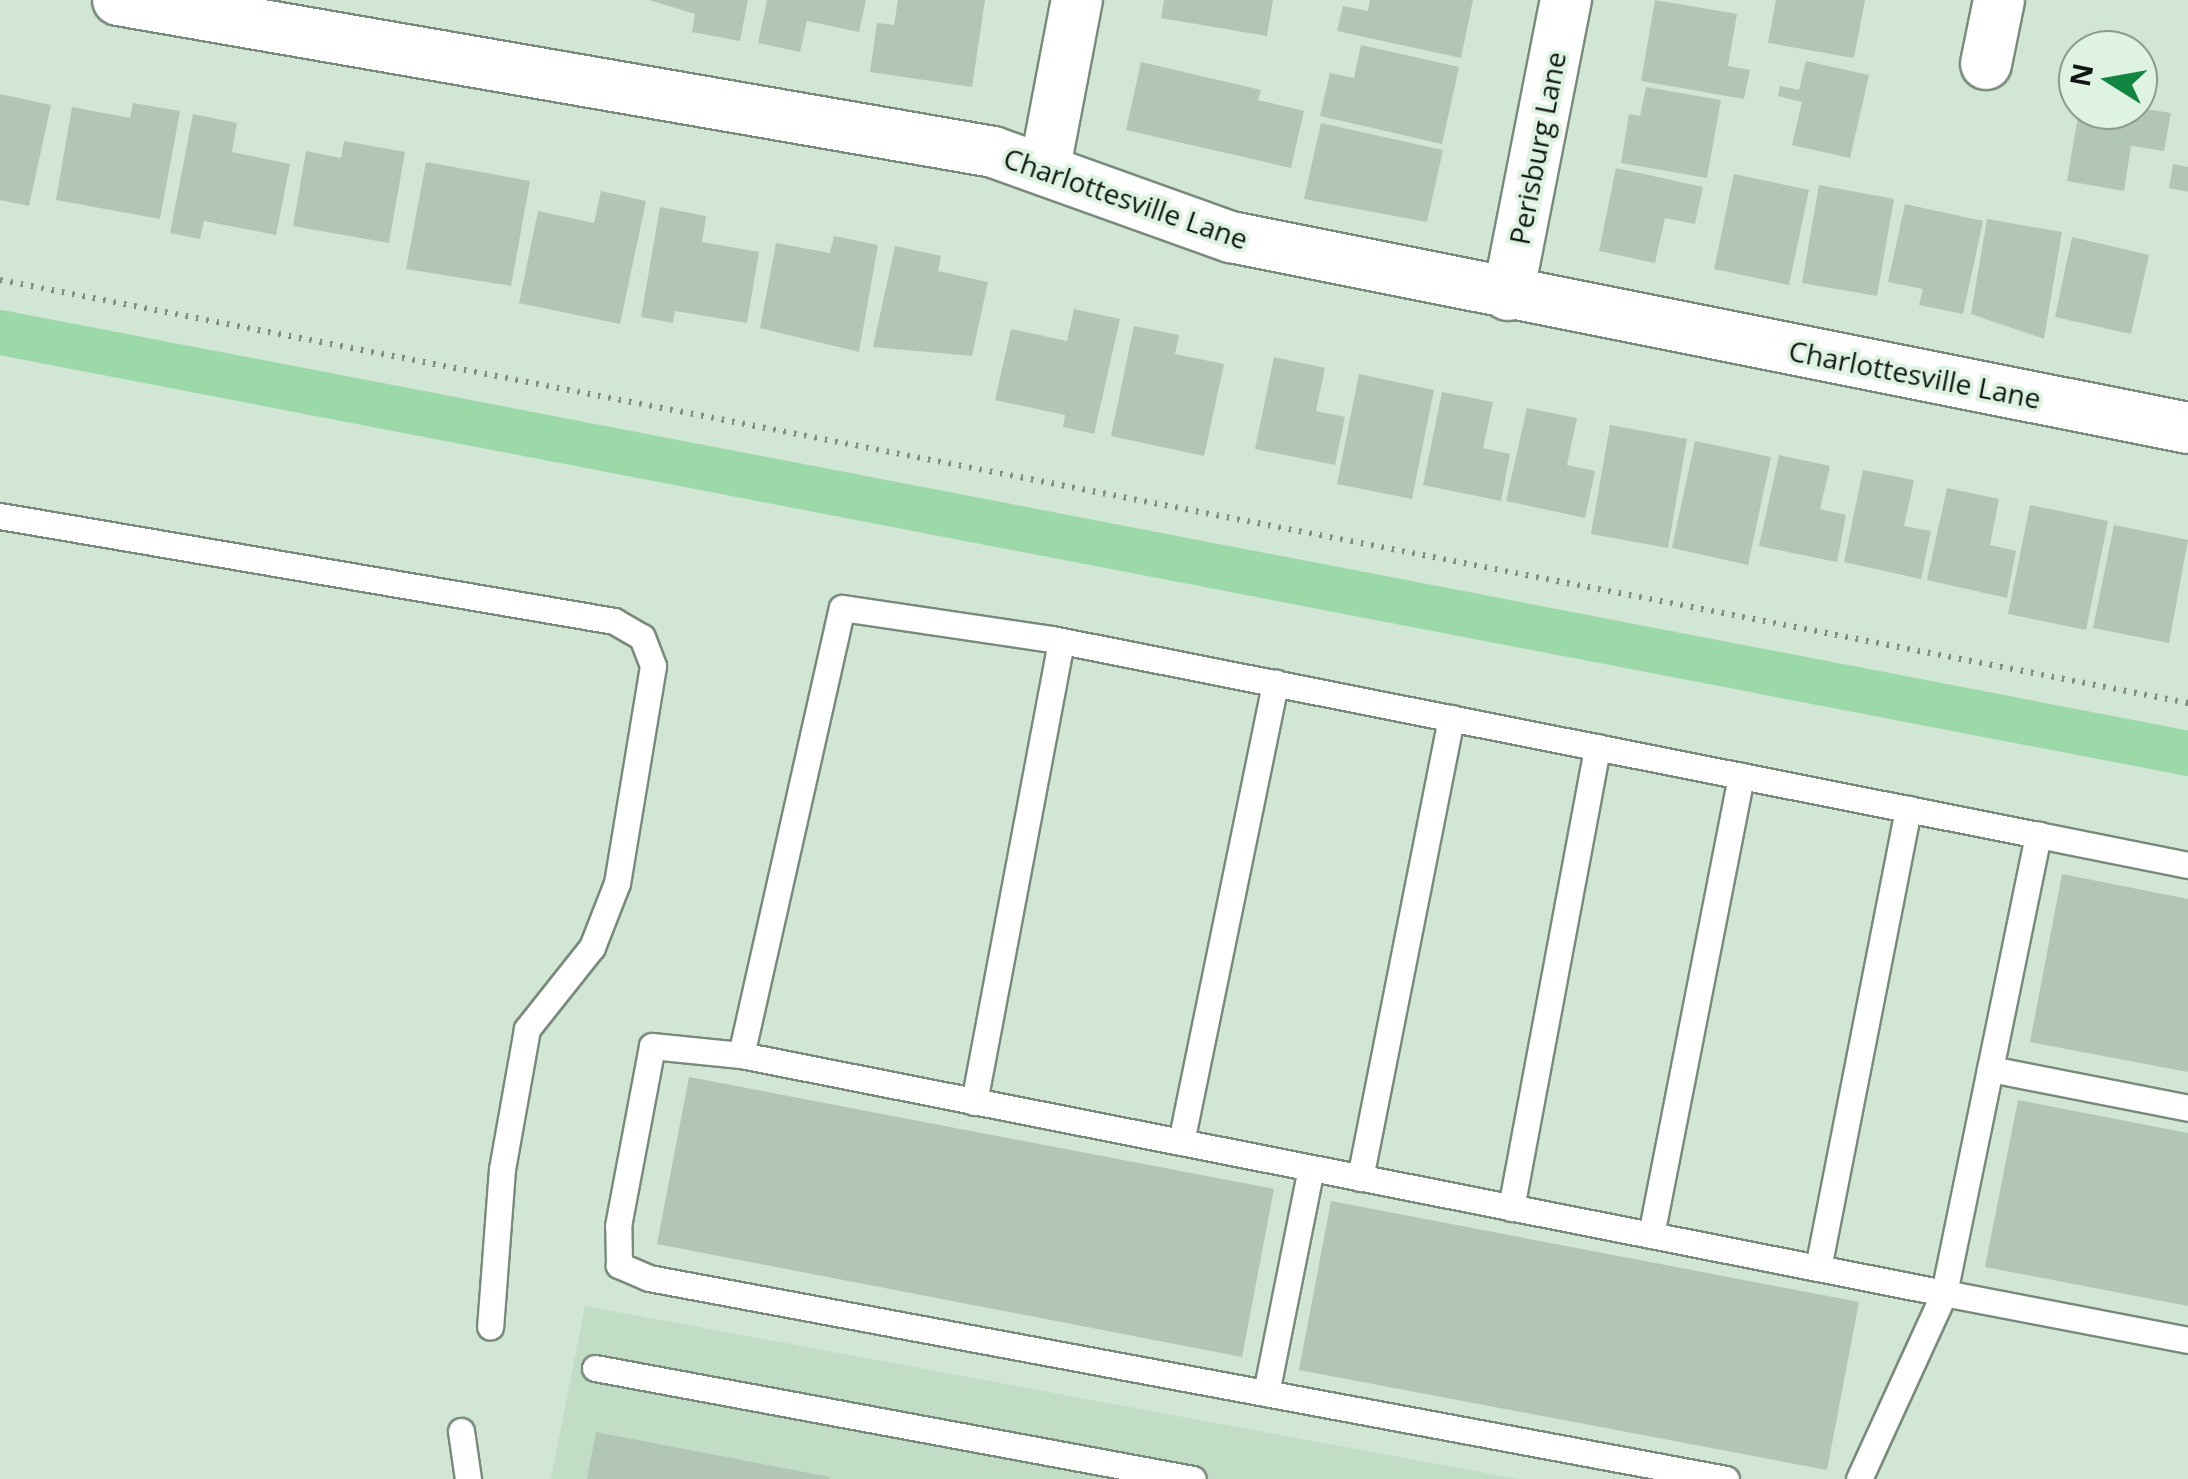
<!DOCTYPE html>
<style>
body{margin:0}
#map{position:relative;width:2188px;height:1479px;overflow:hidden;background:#d1e6d5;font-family:"Open Sans",sans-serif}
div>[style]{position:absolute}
.built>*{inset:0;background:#c1ddc6}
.canal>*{height:45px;margin:-22.5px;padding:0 22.5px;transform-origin:22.5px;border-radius:22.5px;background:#9cd9a9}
.building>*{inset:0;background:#b2c6b6}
.path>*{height:6px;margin-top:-3px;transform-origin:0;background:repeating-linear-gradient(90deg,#819084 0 2.5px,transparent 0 10.5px)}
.roads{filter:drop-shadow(2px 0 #788b7b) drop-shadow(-2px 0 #788b7b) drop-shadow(0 2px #788b7b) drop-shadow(0 -2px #788b7b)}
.service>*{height:25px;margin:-12.5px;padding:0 12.5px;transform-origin:12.5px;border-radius:12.5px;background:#fff}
.minor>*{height:50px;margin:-25px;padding:0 25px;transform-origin:25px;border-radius:25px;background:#fff}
span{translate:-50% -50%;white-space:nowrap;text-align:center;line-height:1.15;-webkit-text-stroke:8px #def3e2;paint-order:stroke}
.street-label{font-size:28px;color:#101712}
.north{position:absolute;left:2058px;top:30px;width:100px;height:100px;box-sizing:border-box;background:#def3e2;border:2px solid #8c9b8f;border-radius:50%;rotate:281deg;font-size:28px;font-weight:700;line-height:40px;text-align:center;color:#101712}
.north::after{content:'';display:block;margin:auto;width:35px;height:45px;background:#108741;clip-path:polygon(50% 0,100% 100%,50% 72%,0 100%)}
</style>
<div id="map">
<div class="built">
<div style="clip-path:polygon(585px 1306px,1518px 1479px,551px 1479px)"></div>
</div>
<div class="canal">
<div style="left:0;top:332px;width:2228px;rotate:10.89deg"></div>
</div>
<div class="building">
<div style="clip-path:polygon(649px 0,748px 0,740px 41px,692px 32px,695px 14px)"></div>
<div style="clip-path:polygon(767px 0,866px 0,859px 32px,807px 21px,800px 52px,758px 43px)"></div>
<div style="clip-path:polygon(898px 0,985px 0,972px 87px,870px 72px,877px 23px,894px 25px)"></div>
<div style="clip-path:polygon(1164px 0,1273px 0,1267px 36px,1161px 18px)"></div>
<div style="clip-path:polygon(1370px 0,1473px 0,1461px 58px,1337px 31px,1343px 6px,1368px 11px)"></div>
<div style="clip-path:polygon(1655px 0,1737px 14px,1728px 66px,1750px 70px,1744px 99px,1641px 81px)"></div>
<div style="clip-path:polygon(1776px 0,1865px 0,1854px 58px,1768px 43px)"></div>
<div style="clip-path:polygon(1361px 45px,1459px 67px,1442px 144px,1320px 116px,1330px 73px,1354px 78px)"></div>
<div style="clip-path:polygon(1806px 61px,1869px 75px,1850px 158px,1792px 145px,1802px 102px,1778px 96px,1780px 86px,1799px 90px)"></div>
<div style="clip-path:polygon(1141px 62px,1261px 90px,1258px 100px,1304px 111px,1291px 168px,1126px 130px)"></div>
<div style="clip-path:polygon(1646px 87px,1721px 100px,1707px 178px,1621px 163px,1629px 114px,1640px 116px)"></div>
<div style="clip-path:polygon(0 94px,51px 105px,29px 206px,0 200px)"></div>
<div style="clip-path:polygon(133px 103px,180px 111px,160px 219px,56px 200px,72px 107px,130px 118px)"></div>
<div style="clip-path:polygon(2138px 108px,2171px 113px,2164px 151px,2131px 146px,2124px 191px,2067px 181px,2079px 110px)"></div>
<div style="clip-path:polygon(193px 114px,237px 123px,232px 152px,290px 164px,276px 235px,204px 221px,200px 239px,170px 233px)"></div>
<div style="clip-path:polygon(1321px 123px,1443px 150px,1427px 222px,1304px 199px)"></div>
<div style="clip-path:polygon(344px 141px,405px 152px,389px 243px,293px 226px,306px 151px,341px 158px)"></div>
<div style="clip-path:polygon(426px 162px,530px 181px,511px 286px,406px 269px)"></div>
<div style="clip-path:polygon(2173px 164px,2188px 167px,2188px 192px,2169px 188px)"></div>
<div style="clip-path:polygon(1616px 168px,1703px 187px,1695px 224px,1665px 218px,1655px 263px,1599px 251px)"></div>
<div style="clip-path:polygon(1734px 174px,1809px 190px,1789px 285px,1714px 269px)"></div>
<div style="clip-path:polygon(1819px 185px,1894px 199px,1877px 296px,1802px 283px)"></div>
<div style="clip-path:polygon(601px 191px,646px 201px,620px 324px,519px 303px,538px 211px,594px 223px)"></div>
<div style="clip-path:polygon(1905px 204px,1983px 221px,1963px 314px,1919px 305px,1923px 289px,1888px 282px)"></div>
<div style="clip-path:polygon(660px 207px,706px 216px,702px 242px,759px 252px,747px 323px,675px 311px,673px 323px,641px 317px)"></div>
<div style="clip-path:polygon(1987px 219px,2062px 232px,2044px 339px,1971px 314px)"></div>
<div style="clip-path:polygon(834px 236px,878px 245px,859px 352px,760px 328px,776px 243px,830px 253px)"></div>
<div style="clip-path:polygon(2072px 237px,2149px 255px,2131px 334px,2055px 317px)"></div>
<div style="clip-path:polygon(895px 246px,941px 256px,938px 271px,988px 282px,972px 356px,873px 347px)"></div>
<div style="clip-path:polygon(1074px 309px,1120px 319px,1094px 434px,1063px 427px,1065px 415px,995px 400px,1011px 329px,1067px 341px)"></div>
<div style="clip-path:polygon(1134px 326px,1179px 335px,1175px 354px,1224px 364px,1204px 456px,1111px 436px)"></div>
<div style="clip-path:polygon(1274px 357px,1325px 368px,1316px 411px,1345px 417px,1335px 465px,1255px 449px)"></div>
<div style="clip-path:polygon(1359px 374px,1434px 390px,1412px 499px,1337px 484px)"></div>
<div style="clip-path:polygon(1442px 392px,1493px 402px,1483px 448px,1510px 454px,1501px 501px,1423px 485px)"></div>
<div style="clip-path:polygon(1527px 408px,1577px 418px,1567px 465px,1595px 471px,1585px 518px,1506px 501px)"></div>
<div style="clip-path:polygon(1610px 425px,1687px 439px,1668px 548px,1591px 534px)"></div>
<div style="clip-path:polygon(1695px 441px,1771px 457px,1748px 565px,1672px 548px)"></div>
<div style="clip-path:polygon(1779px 455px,1830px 466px,1820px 509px,1846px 515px,1837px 562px,1759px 546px)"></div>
<div style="clip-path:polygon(1863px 470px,1914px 480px,1904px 526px,1931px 531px,1921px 579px,1844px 562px)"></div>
<div style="clip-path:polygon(1947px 488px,1999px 499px,1990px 545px,2016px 551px,2007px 598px,1927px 580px)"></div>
<div style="clip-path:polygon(2030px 505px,2108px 521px,2086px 630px,2008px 614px)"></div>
<div style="clip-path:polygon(2114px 525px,2188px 540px,2169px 643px,2093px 628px)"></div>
<div style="clip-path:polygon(2062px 874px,2188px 899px,2188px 1072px,2030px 1042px)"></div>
<div style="clip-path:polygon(689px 1077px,1274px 1189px,1242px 1357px,657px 1244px)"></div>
<div style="clip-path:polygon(2018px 1100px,2188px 1133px,2188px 1306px,1985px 1267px)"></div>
<div style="clip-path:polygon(1331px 1201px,1859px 1302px,1827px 1470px,1299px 1370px)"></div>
<div style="clip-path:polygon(596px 1432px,830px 1477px,829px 1479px,587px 1479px)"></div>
</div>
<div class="path">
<div style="left:0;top:280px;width:2229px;rotate:10.94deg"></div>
</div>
<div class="roads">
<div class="service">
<div style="left:0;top:516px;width:623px;rotate:9.7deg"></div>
<div style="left:614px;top:621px;width:32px;rotate:30deg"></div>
<div style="left:642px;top:637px;width:31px;rotate:69deg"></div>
<div style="left:653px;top:666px;width:220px;rotate:99.4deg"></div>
<div style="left:617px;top:883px;width:69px;rotate:111.3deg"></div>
<div style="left:592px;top:947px;width:105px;rotate:128.4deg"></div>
<div style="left:527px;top:1029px;width:142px;rotate:100.1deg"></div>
<div style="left:502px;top:1169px;width:158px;rotate:94.3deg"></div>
<div style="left:741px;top:1055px;width:458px;rotate:-77.3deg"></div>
<div style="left:842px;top:608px;width:212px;rotate:8.4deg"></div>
<div style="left:1052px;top:639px;width:1005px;rotate:11.24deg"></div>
<div style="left:1990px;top:1069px;width:202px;rotate:11.1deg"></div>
<div style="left:974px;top:1102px;width:469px;rotate:-79.3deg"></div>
<div style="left:1181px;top:1142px;width:469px;rotate:-78.4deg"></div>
<div style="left:1360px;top:1178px;width:469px;rotate:-78.8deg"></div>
<div style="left:1511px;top:1208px;width:469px;rotate:-79.4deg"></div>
<div style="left:1651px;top:1235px;width:468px;rotate:-78.9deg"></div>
<div style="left:1818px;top:1268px;width:468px;rotate:-78.9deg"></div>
<div style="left:595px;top:1368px;width:608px;rotate:10.52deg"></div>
<div style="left:1266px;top:1393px;width:229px;rotate:-78.7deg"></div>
<div style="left:461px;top:1431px;width:49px;rotate:81.7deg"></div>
<div style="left:1726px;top:1479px;width:1096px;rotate:-169.43deg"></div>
<div style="left:649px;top:1278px;width:33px;rotate:-157deg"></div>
<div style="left:619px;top:1265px;width:39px;rotate:-91deg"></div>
<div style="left:618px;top:1226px;width:183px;rotate:-79.3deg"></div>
<div style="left:652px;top:1046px;width:89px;rotate:5.8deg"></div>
<div style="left:741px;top:1055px;width:1226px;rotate:11.19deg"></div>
<div style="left:1944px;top:1293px;width:468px;rotate:-78.4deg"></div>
<div style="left:2038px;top:835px;width:153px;rotate:11.3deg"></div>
<div style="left:1859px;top:1479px;width:205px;rotate:-65.4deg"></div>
<div style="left:1944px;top:1293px;width:248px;rotate:10.9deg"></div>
</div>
<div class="minor">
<div style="left:118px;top:0;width:888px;rotate:9.85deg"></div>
<div style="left:993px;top:152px;width:253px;rotate:19.7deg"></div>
<div style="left:1231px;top:237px;width:976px;rotate:11.29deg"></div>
<div style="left:1986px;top:64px;width:65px;rotate:-78.5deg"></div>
<div style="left:1045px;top:167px;width:170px;rotate:-79.2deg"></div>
<div style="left:1508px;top:295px;width:301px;rotate:-78.9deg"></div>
</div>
</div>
<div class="street-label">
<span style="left:1537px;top:148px;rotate:-79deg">Perisburg Lane</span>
<span style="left:1126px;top:198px;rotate:19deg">Charlottesville Lane</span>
<span style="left:1915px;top:374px;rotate:11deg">Charlottesville Lane</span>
</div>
<div class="north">N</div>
</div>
